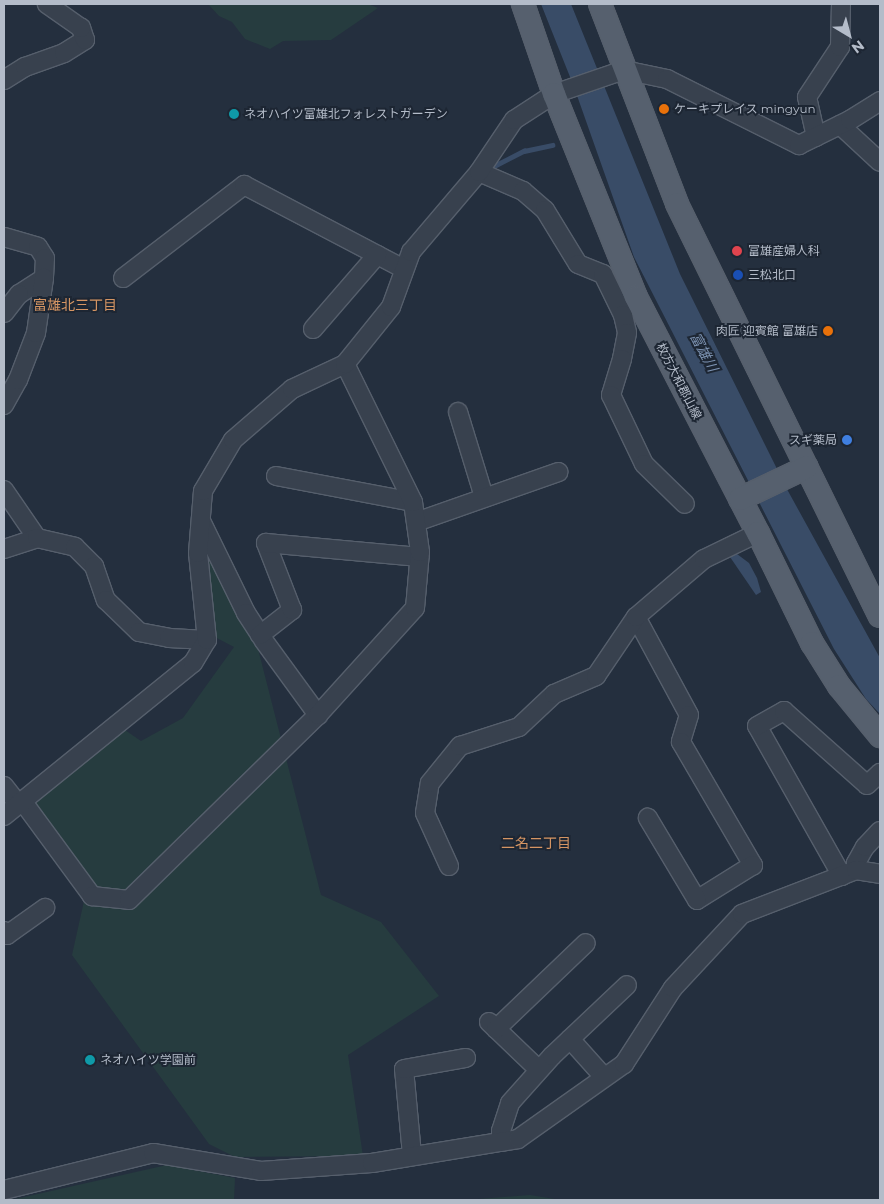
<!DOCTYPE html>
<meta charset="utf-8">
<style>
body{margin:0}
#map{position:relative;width:884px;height:1204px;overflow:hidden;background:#242f3e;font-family:Montserrat,"Noto Sans JP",sans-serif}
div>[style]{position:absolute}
.green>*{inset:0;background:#263c3f}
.water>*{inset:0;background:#394c67}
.stream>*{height:4.5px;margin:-2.25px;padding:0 2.25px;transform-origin:2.25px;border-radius:2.25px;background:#394c67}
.roads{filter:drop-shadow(1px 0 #565f6c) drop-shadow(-1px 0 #565f6c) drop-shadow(0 1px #565f6c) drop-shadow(0 -1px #565f6c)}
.minor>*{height:18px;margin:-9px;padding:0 9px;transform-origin:9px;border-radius:9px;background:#38414e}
.major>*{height:22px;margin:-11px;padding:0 11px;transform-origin:11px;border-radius:11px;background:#56606e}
.dots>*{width:14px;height:14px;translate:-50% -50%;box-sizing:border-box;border:2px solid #1d2633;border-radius:50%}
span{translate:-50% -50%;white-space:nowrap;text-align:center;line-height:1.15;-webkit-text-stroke:4px #1d2633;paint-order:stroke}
.poi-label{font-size:12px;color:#b4bcc9}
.left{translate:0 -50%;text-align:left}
.right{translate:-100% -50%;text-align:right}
.street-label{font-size:12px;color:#b4bcc9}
.neighbourhood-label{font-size:14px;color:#d59563}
.water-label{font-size:14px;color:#7c92b1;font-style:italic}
.frame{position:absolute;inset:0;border:5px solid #b4bcc9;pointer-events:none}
.north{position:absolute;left:824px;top:10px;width:50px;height:50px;-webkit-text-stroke:4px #1d2633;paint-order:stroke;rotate:143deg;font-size:14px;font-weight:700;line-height:20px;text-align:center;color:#b4bcc9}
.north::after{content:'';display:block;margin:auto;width:18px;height:22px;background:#b4bcc9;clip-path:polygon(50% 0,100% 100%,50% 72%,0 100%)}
</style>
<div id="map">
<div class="green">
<div style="clip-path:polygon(208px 4px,368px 4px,378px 8px,331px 40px,283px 41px,270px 49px,245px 39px,232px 22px,219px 16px)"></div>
<div style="clip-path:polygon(199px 525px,256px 641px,321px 895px,381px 922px,439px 996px,348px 1055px,363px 1156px,235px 1157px,209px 1144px,72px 955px,88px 883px,33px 806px,122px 728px,141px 741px,183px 718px,234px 647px,211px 635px)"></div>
<div style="clip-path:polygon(167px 1165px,235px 1178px,234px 1200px,11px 1200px)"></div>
<div style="clip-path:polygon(530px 1195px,561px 1200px,466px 1200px)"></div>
</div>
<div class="water">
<div style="clip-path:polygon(541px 4px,571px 4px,680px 274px,788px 491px,880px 658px,880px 714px,866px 699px,834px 649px,634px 257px,574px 87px)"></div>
<div style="clip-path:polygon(737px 554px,749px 563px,757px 578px,761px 592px,756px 595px,730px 557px)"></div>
</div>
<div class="stream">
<div style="left:494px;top:166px;width:34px;rotate:-27deg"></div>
<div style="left:524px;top:151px;width:29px;rotate:-12deg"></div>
</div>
<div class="roads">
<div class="minor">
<div style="left:4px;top:80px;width:25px;rotate:-32deg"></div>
<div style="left:25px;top:67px;width:41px;rotate:-19.7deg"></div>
<div style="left:64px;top:53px;width:25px;rotate:-32deg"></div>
<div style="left:85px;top:40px;width:13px;rotate:-108deg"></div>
<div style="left:81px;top:28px;width:42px;rotate:-144.8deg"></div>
<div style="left:840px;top:125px;width:54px;rotate:42.8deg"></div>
<div style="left:816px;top:137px;width:41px;rotate:-102.7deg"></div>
<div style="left:807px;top:97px;width:60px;rotate:-56.6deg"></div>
<div style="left:840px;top:47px;width:43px;rotate:-88.7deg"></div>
<div style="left:479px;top:172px;width:48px;rotate:23.4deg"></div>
<div style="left:523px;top:191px;width:29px;rotate:41deg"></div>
<div style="left:545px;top:210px;width:63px;rotate:58.6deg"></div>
<div style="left:578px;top:264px;width:27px;rotate:22deg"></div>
<div style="left:603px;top:274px;width:46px;rotate:64deg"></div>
<div style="left:623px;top:315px;width:18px;rotate:77deg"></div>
<div style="left:627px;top:333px;width:26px;rotate:101deg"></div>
<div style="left:622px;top:359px;width:38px;rotate:107deg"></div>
<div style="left:611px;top:395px;width:76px;rotate:64.4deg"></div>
<div style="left:644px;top:464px;width:57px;rotate:44.3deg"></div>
<div style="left:4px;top:237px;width:35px;rotate:16deg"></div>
<div style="left:38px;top:247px;width:13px;rotate:58deg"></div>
<div style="left:45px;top:258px;width:20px;rotate:93deg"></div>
<div style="left:44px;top:278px;width:30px;rotate:147deg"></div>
<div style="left:19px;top:294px;width:24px;rotate:128deg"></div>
<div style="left:123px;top:278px;width:153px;rotate:-37.5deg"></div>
<div style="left:244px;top:185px;width:181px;rotate:27.7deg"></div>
<div style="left:313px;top:329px;width:98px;rotate:-49.1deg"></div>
<div style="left:4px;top:405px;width:29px;rotate:-61deg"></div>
<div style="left:18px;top:380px;width:50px;rotate:-69deg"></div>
<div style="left:36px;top:333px;width:56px;rotate:-81.7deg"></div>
<div style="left:458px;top:412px;width:89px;rotate:73deg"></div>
<div style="left:276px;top:476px;width:139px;rotate:10.7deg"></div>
<div style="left:4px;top:490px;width:58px;rotate:55.5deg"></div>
<div style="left:201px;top:521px;width:102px;rotate:63.9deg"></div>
<div style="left:246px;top:613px;width:33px;rotate:57deg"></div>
<div style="left:264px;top:641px;width:92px;rotate:53.9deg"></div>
<div style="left:416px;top:522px;width:151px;rotate:-19.3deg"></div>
<div style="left:4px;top:549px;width:35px;rotate:-18deg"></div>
<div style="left:37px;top:538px;width:39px;rotate:13deg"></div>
<div style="left:75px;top:547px;width:27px;rotate:45deg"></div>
<div style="left:94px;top:566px;width:36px;rotate:71deg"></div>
<div style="left:106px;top:600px;width:46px;rotate:44.1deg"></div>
<div style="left:139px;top:632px;width:31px;rotate:11deg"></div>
<div style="left:169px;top:638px;width:38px;rotate:3deg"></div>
<div style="left:636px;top:617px;width:111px;rotate:61.6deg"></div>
<div style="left:689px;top:715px;width:28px;rotate:107deg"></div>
<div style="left:681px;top:742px;width:143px;rotate:59.7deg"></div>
<div style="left:753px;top:865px;width:66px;rotate:148deg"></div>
<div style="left:697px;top:900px;width:96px;rotate:-120.9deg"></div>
<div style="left:260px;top:635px;width:41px;rotate:-38deg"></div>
<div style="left:292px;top:610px;width:72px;rotate:-111.2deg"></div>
<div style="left:266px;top:543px;width:154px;rotate:5.2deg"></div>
<div style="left:4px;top:786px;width:23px;rotate:52deg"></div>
<div style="left:18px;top:804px;width:8px;rotate:14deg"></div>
<div style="left:26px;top:806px;width:112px;rotate:53.7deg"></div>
<div style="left:92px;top:896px;width:37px;rotate:6deg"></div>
<div style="left:129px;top:900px;width:264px;rotate:-44.4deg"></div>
<div style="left:318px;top:715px;width:144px;rotate:-47.8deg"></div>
<div style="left:415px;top:608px;width:56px;rotate:-84.9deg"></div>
<div style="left:420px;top:552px;width:50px;rotate:-98deg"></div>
<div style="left:413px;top:502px;width:154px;rotate:-116.2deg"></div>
<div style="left:4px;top:816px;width:243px;rotate:-39deg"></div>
<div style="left:193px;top:663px;width:27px;rotate:-59deg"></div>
<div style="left:207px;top:640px;width:87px;rotate:-95.9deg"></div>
<div style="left:198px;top:553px;width:62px;rotate:-85.4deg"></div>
<div style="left:203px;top:491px;width:59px;rotate:-59.5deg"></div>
<div style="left:233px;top:440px;width:78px;rotate:-40.8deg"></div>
<div style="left:292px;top:389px;width:59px;rotate:-25.3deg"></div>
<div style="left:345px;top:364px;width:73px;rotate:-51.1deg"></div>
<div style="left:391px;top:307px;width:59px;rotate:-70deg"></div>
<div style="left:411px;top:252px;width:105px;rotate:-49.6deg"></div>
<div style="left:479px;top:172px;width:63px;rotate:-56.1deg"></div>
<div style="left:514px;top:120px;width:48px;rotate:-33deg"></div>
<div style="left:554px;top:94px;width:74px;rotate:-18.9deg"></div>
<div style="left:624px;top:70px;width:44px;rotate:11.8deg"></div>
<div style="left:667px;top:79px;width:148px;rotate:26.6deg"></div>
<div style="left:799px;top:145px;width:57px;rotate:-26.1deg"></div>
<div style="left:850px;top:120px;width:36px;rotate:-32deg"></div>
<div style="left:449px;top:866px;width:58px;rotate:-114.4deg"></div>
<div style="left:425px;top:813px;width:30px;rotate:-81deg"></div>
<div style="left:430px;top:783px;width:48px;rotate:-51deg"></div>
<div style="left:460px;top:746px;width:62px;rotate:-17.9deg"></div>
<div style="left:519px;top:727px;width:48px;rotate:-43.3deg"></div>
<div style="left:554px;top:694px;width:46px;rotate:-23.2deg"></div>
<div style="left:596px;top:676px;width:71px;rotate:-55.9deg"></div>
<div style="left:636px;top:617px;width:89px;rotate:-40.5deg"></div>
<div style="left:704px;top:559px;width:60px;rotate:-25.7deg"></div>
<div style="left:856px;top:870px;width:7px;rotate:-90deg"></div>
<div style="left:856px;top:863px;width:18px;rotate:-61deg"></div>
<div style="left:865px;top:847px;width:22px;rotate:-47deg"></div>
<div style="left:842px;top:876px;width:172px;rotate:-119.5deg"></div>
<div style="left:757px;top:726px;width:31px;rotate:-29deg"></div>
<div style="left:784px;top:711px;width:111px;rotate:41.7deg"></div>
<div style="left:867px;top:785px;width:18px;rotate:-43deg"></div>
<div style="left:4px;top:931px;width:5px;rotate:53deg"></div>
<div style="left:7px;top:935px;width:47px;rotate:-35.4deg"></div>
<div style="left:489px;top:1022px;width:69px;rotate:43.8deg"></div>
<div style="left:496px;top:1029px;width:124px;rotate:-43.7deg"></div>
<div style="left:570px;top:1039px;width:51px;rotate:48.2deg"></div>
<div style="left:501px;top:1142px;width:11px;rotate:-90deg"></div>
<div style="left:501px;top:1131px;width:29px;rotate:-72deg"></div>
<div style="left:510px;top:1103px;width:63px;rotate:-48.2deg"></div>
<div style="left:552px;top:1056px;width:103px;rotate:-43.4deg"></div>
<div style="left:412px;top:1155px;width:86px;rotate:-95.3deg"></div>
<div style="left:404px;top:1069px;width:63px;rotate:-10.1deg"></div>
<div style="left:4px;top:1190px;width:154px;rotate:-13.9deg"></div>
<div style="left:153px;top:1153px;width:109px;rotate:9.5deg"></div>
<div style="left:261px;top:1171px;width:111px;rotate:-4.1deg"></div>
<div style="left:372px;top:1163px;width:148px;rotate:-9.3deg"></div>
<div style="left:518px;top:1139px;width:130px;rotate:-35.3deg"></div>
<div style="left:624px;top:1064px;width:90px;rotate:-57.2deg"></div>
<div style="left:673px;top:988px;width:101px;rotate:-47deg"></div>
<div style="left:742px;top:914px;width:122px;rotate:-21.1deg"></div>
<div style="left:856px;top:870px;width:24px;rotate:9deg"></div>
</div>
<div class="major">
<div style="left:523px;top:4px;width:95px;rotate:71deg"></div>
<div style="left:554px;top:94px;width:219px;rotate:68deg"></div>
<div style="left:636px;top:297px;width:266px;rotate:62.7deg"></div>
<div style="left:758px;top:533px;width:123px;rotate:63.9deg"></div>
<div style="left:812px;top:643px;width:51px;rotate:57.9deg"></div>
<div style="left:839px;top:686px;width:65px;rotate:50.6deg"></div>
<div style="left:600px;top:4px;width:214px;rotate:68.9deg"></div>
<div style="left:677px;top:204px;width:459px;rotate:63.8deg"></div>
<div style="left:740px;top:499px;width:74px;rotate:-25.5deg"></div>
</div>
</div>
<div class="dots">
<div style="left:664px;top:109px;background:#e8710a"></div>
<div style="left:234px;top:114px;background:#0f9aa8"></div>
<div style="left:737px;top:251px;background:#e0444e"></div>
<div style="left:738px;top:275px;background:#1a4fb4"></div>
<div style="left:828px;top:331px;background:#e8710a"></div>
<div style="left:847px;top:440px;background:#3f7fe0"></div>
<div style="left:90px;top:1060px;background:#0f9aa8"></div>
</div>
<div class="poi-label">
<span class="left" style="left:674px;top:109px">ケーキプレイス mingyun</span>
<span class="left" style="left:244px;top:114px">ネオハイツ富雄北フォレストガーデン</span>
<span class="left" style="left:748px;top:251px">富雄産婦人科</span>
<span class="left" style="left:748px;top:275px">三松北口</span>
<span class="right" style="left:818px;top:331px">肉匠 迎賓館 富雄店</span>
<span class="right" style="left:837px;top:440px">スギ薬局</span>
<span class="left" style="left:100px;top:1060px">ネオハイツ学園前</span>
</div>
<div class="street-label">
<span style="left:679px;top:381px;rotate:63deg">枚方大和郡山線</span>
</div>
<div class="neighbourhood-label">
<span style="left:75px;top:305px">富雄北三丁目</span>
<span style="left:536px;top:843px">二名二丁目</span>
</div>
<div class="water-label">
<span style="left:704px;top:352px;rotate:62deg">富雄川</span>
</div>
<div class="frame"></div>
<div class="north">N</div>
</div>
